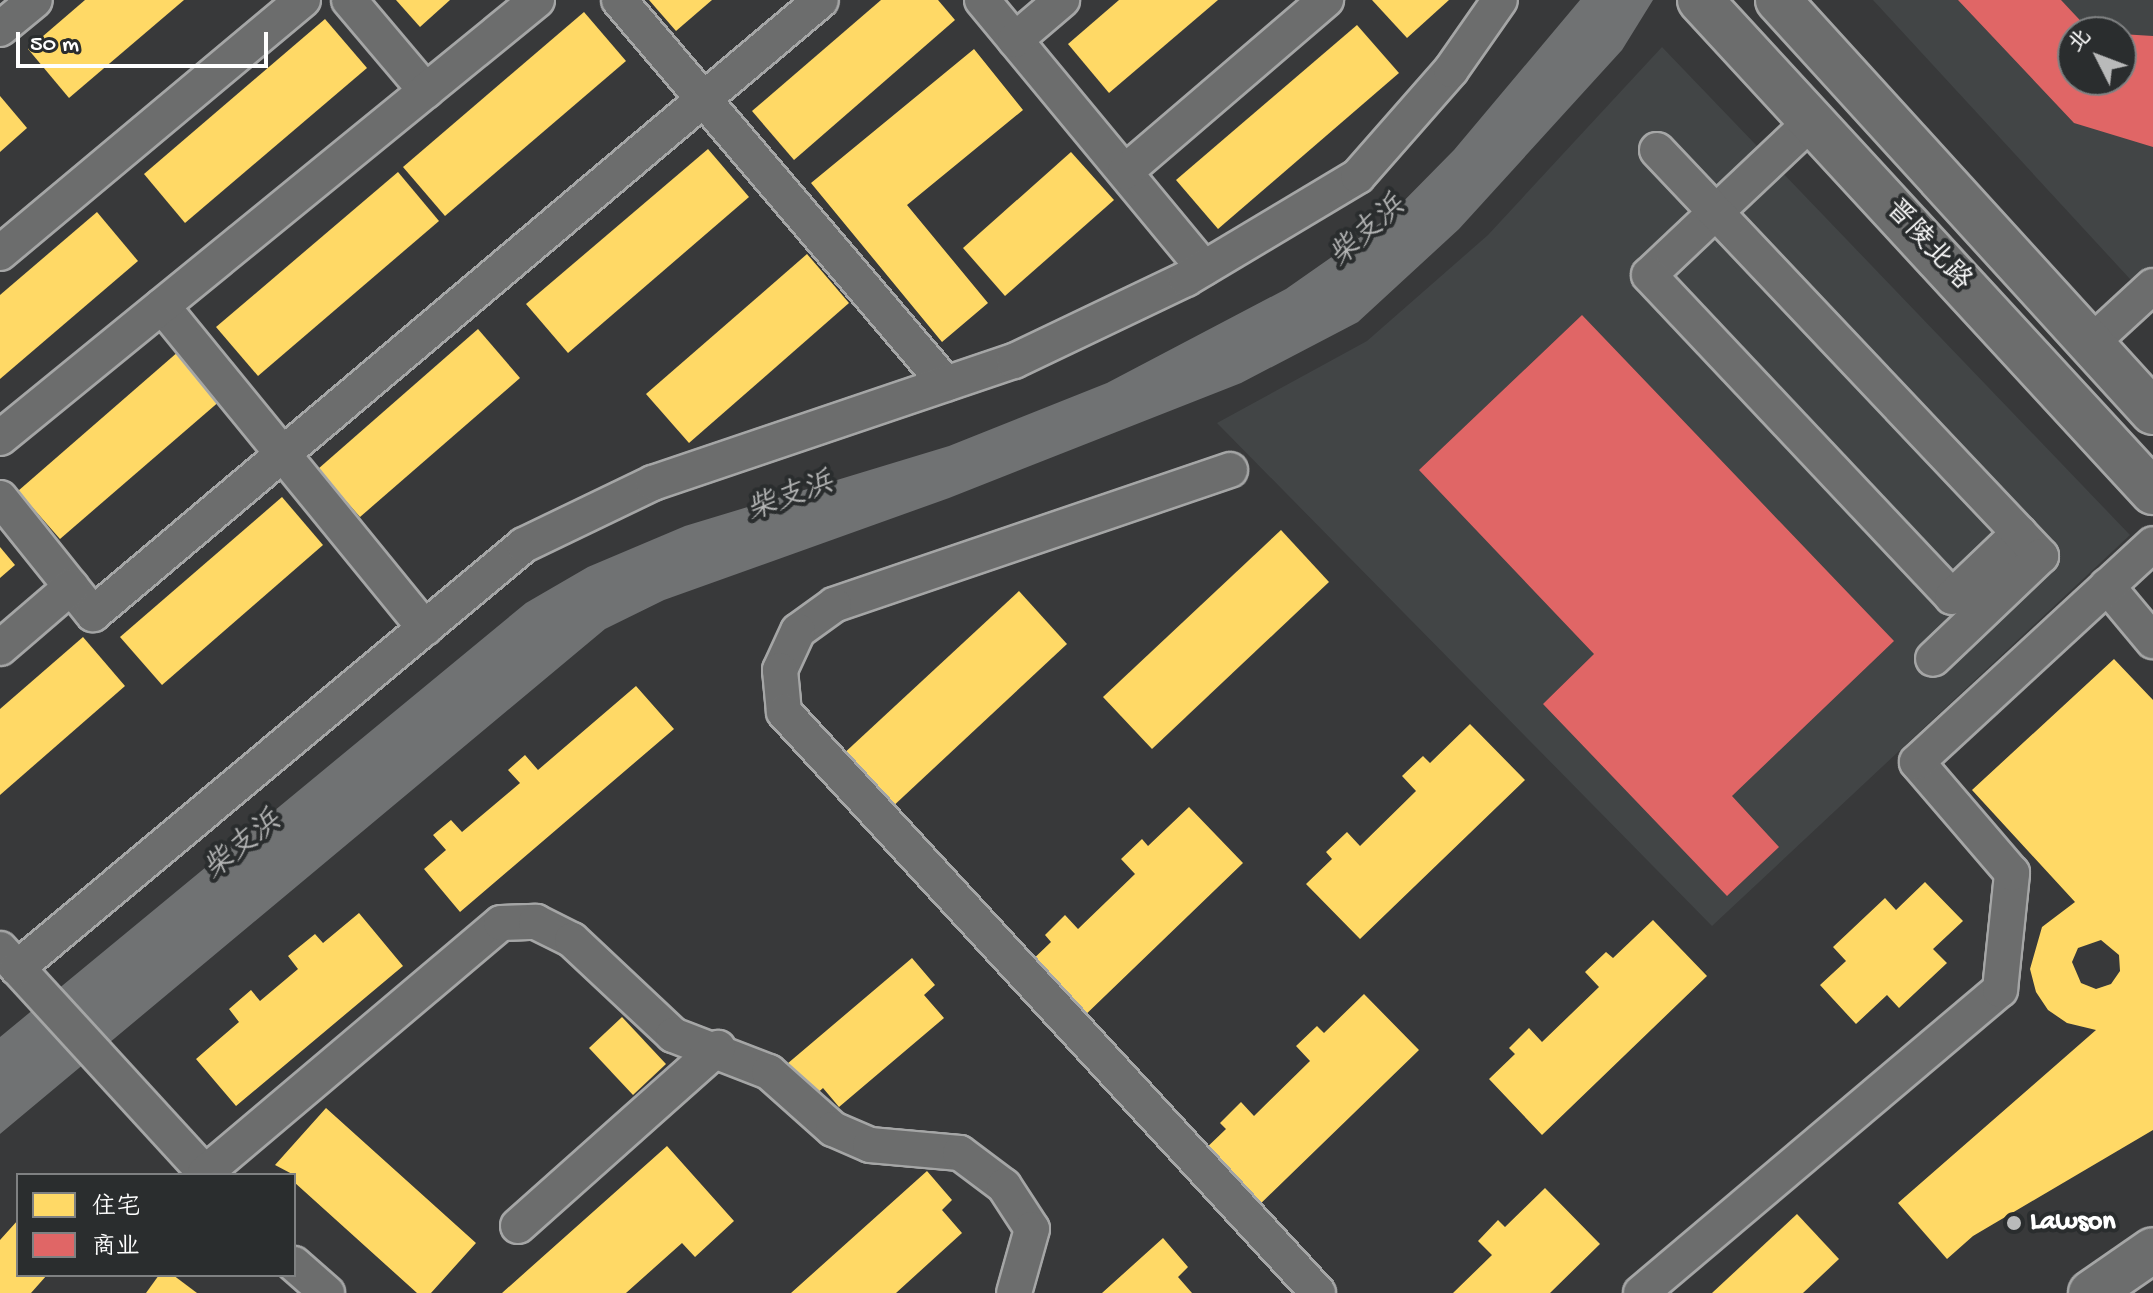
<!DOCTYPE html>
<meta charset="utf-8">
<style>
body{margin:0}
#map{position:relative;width:2153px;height:1293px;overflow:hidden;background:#38393a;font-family:"Gochi Hand","LXGW WenKai TC",sans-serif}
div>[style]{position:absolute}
.built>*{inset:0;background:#424546}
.water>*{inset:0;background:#707273}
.homes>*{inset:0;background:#ffd966}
.shops>*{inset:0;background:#e06666}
.roads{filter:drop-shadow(2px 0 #a5a6a6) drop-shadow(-2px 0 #a5a6a6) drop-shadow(0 2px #a5a6a6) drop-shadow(0 -2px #a5a6a6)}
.minor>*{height:34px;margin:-17px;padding:0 17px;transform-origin:17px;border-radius:17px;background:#6c6d6d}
.major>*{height:44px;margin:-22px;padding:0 22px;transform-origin:22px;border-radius:22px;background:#6c6d6d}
.dots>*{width:22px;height:22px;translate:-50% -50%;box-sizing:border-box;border:4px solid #2a2d2e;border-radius:50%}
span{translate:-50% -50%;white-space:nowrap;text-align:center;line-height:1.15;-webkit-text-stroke:8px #2a2d2e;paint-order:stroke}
.street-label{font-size:28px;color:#fff}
.poi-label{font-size:28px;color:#fff;font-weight:700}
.left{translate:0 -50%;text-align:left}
.water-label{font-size:30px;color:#b4b5b5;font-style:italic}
.legend{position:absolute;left:16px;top:1173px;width:280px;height:104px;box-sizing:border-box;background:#2a2d2e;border:2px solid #7f8182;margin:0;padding:10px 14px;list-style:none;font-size:24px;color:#fff}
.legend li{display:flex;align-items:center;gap:16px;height:40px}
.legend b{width:40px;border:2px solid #7f8182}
.north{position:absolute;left:2057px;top:16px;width:80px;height:80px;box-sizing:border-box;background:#2a2d2e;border:2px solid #7f8182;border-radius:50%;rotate:312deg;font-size:22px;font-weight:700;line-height:32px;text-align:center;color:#fff}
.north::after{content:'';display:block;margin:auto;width:28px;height:36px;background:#b9baba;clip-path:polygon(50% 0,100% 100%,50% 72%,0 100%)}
.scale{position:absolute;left:16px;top:32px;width:252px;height:36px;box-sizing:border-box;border:4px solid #fff;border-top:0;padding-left:10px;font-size:24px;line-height:28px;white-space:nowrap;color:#fff;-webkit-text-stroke:6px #2a2d2e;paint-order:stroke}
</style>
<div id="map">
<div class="built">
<div style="clip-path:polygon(evenodd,1873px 0,2153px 0,2153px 304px,1873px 0,2073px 32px,2121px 32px,2121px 80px,2073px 80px,2073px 32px)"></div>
<div style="clip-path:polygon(1662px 47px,2130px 535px,1712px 926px,1217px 423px,1367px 341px,1488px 235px)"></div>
</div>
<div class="water">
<div style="clip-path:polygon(1580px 0,1653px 0,1622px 50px,1459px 229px,1358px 322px,1241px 383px,949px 498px,664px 600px,605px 629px,0 1134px,0 1037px,526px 603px,588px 567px,685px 526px,949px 446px,1107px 383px,1286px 289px,1386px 219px,1454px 150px)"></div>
</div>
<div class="homes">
<div style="clip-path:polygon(85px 0,184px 0,69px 98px,28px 49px)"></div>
<div style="clip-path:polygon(396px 0,450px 0,420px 27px)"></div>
<div style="clip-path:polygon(649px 0,712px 0,676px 31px)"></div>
<div style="clip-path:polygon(881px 0,938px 0,955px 20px,794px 160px,752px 111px)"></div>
<div style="clip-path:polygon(1119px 0,1218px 0,1109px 93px,1068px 44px)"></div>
<div style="clip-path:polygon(1372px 0,1449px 0,1407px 38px)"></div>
<div style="clip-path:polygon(584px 12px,626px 61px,445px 216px,403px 167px)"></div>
<div style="clip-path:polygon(325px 19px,367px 68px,185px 223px,144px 174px)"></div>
<div style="clip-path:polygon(1357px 25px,1399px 73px,1218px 229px,1176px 180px)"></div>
<div style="clip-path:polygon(974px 49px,1023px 110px,907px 205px,988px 303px,942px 342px,811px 183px)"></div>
<div style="clip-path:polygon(0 96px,27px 128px,0 152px)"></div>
<div style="clip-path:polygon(708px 149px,749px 197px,568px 353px,526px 304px)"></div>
<div style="clip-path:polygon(1071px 152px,1114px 200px,1005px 296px,963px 248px)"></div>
<div style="clip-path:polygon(398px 172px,439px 221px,258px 376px,216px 327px)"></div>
<div style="clip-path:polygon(97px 212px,138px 261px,0 379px,0 295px)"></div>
<div style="clip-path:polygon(807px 254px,849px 303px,689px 443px,646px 394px)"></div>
<div style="clip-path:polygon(478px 329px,520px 378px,360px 517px,318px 469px)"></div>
<div style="clip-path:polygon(179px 351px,221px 400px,60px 539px,18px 491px)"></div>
<div style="clip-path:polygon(282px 497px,323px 545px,162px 685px,120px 637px)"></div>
<div style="clip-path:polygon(1281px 530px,1329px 582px,1152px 749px,1103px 697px)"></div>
<div style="clip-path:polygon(0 547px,15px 565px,0 578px)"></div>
<div style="clip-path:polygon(1019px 591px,1067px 644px,889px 810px,840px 757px)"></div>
<div style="clip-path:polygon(83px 637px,125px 686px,0 795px,0 709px)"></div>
<div style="clip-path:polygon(evenodd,2114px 659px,2153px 700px,2153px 1130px,1973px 1236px,1947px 1259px,1898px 1203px,2096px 1030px,2067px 1023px,2048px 1010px,2036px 992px,2030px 969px,2042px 927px,2075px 902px,1972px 790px,2114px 659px,2101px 940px,2119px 955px,2120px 971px,2111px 984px,2096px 989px,2081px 983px,2072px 962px,2078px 948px,2101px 940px)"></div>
<div style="clip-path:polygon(636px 686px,674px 729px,460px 912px,424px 869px,446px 850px,433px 835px,451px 820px,462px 832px,520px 783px,508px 770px,525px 755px,538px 770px)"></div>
<div style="clip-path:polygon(1470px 724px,1525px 780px,1360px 939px,1306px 884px,1332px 859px,1326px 852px,1347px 832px,1360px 846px,1416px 791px,1402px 776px,1423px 756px,1430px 763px)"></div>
<div style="clip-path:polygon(1189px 807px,1243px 863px,1078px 1022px,1025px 967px,1051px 942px,1045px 935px,1065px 915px,1078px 929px,1135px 874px,1121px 859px,1142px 839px,1148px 846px)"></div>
<div style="clip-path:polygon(1925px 882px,1963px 921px,1933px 949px,1947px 963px,1899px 1008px,1887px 995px,1856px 1024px,1820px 985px,1846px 961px,1833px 947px,1885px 898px,1896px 910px)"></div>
<div style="clip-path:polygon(359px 913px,403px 966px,236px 1106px,196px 1059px,239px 1022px,229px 1009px,251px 990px,260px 1001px,298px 969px,288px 956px,315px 934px,323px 943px)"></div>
<div style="clip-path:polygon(1653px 920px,1707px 976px,1542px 1135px,1489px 1079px,1515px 1054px,1509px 1048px,1529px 1028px,1542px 1042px,1599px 987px,1585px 972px,1606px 952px,1613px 958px)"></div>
<div style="clip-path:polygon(912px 958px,935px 985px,924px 995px,944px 1018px,839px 1107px,823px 1088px,814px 1096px,787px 1064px)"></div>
<div style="clip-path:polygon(1364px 994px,1419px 1050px,1254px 1210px,1200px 1154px,1226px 1129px,1220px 1123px,1241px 1102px,1254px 1116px,1310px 1061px,1296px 1046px,1317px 1026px,1324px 1033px)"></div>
<div style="clip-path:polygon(622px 1017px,666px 1064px,633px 1095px,589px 1048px)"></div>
<div style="clip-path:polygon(326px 1108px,476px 1243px,431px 1293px,417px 1293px,294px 1182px,294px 1175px,275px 1165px)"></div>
<div style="clip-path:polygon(667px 1146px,734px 1221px,695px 1257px,682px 1243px,626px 1293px,502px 1293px)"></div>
<div style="clip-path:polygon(927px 1171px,952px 1200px,942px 1210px,962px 1233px,896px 1293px,791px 1293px)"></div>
<div style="clip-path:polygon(1545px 1188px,1600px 1244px,1550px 1293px,1453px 1293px,1492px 1255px,1478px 1241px,1498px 1220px,1505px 1227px)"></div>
<div style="clip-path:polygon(1797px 1214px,1839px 1259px,1803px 1293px,1712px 1293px)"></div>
<div style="clip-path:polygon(18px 1220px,18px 1275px,47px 1275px,31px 1293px,0 1293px,0 1240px)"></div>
<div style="clip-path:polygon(1163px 1238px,1188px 1267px,1178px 1277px,1192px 1293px,1102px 1293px)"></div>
<div style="clip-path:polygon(159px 1275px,173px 1275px,197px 1293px,146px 1293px)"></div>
</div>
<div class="shops">
<div style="clip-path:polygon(1958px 0,2061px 0,2091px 32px,2073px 32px,2073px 80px,2121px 80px,2121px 34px,2153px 36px,2153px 147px,2074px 123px)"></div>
<div style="clip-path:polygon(1582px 315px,1894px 641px,1732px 796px,1779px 847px,1727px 896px,1543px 704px,1594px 654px,1419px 470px)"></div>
</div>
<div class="roads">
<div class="minor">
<div style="left:349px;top:0;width:119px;rotate:49.8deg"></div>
<div style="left:619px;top:0;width:504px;rotate:49.58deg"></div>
<div style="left:982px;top:0;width:348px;rotate:50.4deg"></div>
<div style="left:0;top:29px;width:45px;rotate:-39.6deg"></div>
<div style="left:1015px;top:40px;width:62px;rotate:-40.4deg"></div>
<div style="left:1812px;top:121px;width:224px;rotate:136.6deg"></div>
<div style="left:1649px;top:275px;width:442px;rotate:46.7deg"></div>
<div style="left:1952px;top:597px;width:93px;rotate:-43.7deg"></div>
<div style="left:1657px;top:150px;width:559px;rotate:46.6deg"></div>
<div style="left:2041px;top:556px;width:149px;rotate:136.4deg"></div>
<div style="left:1125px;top:172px;width:265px;rotate:-40.6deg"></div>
<div style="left:0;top:253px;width:395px;rotate:-39.9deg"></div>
<div style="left:162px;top:306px;width:416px;rotate:50.8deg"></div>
<div style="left:2091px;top:343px;width:84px;rotate:-42.6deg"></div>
<div style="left:0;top:438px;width:693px;rotate:-39.2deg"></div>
<div style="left:1230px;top:470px;width:418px;rotate:161.2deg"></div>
<div style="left:834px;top:605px;width:44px;rotate:144.2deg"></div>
<div style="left:798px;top:631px;width:43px;rotate:114.8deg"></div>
<div style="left:780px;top:670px;width:42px;rotate:84.6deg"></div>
<div style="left:784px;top:712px;width:789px;rotate:47.41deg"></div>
<div style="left:0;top:498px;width:149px;rotate:51.3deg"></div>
<div style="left:93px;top:614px;width:952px;rotate:-40.14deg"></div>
<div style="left:2107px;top:586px;width:72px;rotate:50.1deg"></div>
<div style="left:0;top:648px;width:94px;rotate:-40.7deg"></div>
<div style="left:0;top:949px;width:306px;rotate:47.5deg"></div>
<div style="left:17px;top:968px;width:660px;rotate:-39.84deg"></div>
<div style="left:524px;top:545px;width:143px;rotate:-25.7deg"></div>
<div style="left:653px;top:483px;width:381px;rotate:-18.7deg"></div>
<div style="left:1014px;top:361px;width:191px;rotate:-25.5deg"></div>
<div style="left:1186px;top:279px;width:200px;rotate:-30.9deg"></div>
<div style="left:1358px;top:176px;width:141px;rotate:-48.7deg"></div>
<div style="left:1451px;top:70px;width:85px;rotate:-55deg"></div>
<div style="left:205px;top:1173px;width:387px;rotate:-40.2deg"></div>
<div style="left:501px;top:923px;width:35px;rotate:-2deg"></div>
<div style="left:536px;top:922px;width:40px;rotate:26.6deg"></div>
<div style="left:572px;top:940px;width:139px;rotate:43.2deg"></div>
<div style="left:673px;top:1035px;width:103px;rotate:21.1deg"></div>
<div style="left:769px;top:1072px;width:86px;rotate:41.7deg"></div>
<div style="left:833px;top:1129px;width:40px;rotate:23.4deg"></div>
<div style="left:870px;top:1145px;width:90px;rotate:5.1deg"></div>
<div style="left:960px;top:1153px;width:55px;rotate:36.9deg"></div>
<div style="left:1004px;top:1186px;width:51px;rotate:56.9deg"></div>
<div style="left:1032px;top:1229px;width:66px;rotate:105.7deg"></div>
<div style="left:518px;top:1226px;width:268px;rotate:-41.7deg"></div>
<div style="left:294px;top:1264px;width:44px;rotate:41.3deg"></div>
<div style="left:1641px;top:1293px;width:470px;rotate:-40.2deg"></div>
<div style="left:2000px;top:990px;width:118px;rotate:-84.1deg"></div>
<div style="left:2012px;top:873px;width:146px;rotate:-130.6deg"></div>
<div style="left:1917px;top:762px;width:321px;rotate:-42.7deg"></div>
</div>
<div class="major">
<div style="left:1700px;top:0;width:669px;rotate:47.36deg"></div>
<div style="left:1778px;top:0;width:557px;rotate:47.69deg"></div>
<div style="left:2091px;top:1293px;width:75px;rotate:-34.7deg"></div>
</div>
</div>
<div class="dots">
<div style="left:2014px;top:1223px;background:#b9baba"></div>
</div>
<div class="street-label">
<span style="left:1927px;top:246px;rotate:47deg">晋陵北路</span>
</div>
<div class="poi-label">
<span class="left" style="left:2030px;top:1223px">Lawson</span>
</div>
<div class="water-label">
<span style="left:1369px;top:233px;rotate:-42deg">柴支浜</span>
<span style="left:791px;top:499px;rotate:-20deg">柴支浜</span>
<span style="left:244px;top:847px;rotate:-39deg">柴支浜</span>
</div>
<ul class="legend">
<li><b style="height:22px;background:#ffd966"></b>住宅</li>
<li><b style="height:22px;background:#e06666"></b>商业</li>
</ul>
<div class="north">北</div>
<div class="scale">50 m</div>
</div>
